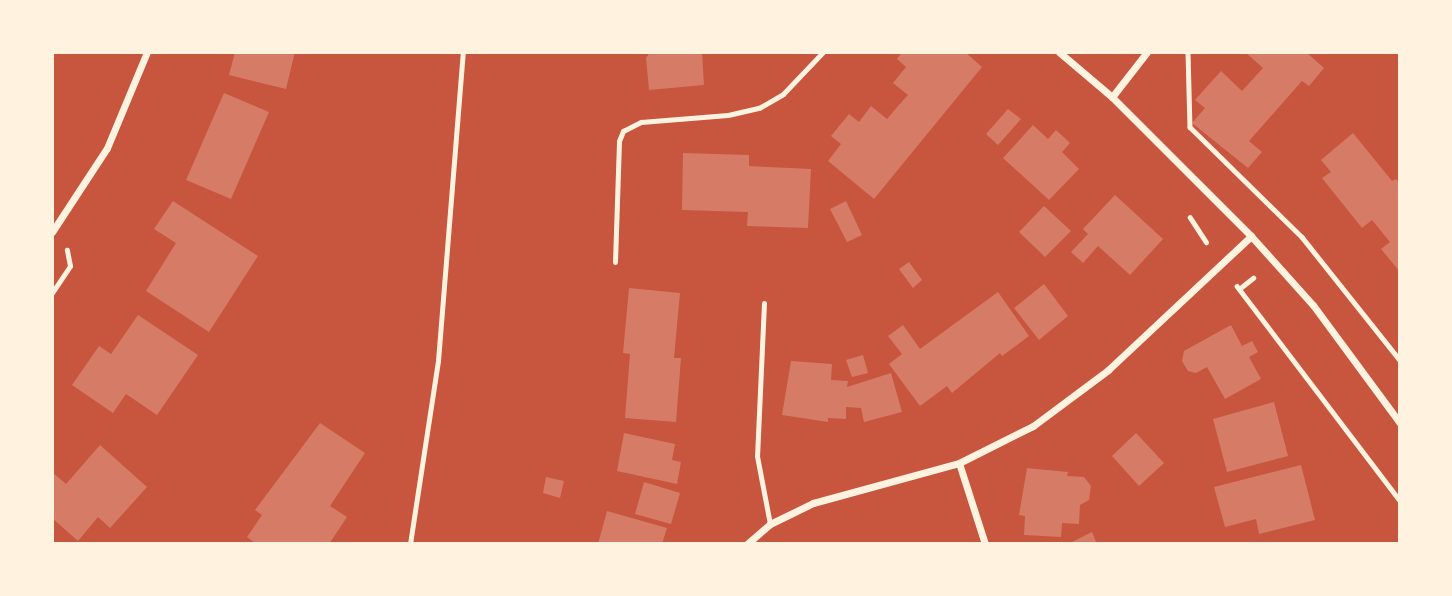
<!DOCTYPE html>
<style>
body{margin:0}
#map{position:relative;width:1452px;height:596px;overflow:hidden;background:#c8553d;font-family:"Titillium Web",sans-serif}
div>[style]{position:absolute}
.building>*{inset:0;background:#d67c66}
.path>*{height:4.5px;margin:-2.25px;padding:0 2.25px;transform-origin:2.25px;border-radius:2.25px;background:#fff3e0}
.service>*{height:5px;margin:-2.5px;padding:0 2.5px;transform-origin:2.5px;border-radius:2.5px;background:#fff3e0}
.minor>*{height:7px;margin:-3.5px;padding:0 3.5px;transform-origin:3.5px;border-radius:3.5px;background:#fff3e0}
span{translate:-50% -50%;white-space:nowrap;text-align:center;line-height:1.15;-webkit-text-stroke:5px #fff3e0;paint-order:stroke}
.frame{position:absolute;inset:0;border:54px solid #fff3e0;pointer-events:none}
</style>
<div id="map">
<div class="building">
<div style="clip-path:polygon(235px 52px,295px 52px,286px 89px,229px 75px)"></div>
<div style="clip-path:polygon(650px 52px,702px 52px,704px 85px,649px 90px,646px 58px)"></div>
<div style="clip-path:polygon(902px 52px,965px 52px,982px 67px,874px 199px,828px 161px,841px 144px,831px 136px,849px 114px,859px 122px,871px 106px,887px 119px,898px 106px,908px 95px,893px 83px,906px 67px,897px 59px)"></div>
<div style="clip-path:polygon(1245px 52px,1306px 52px,1324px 68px,1309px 86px,1302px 81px,1249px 141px,1262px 152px,1248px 168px,1192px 123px,1205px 108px,1195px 100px,1221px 71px,1242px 91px,1263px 68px)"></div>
<div style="clip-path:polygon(224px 93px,269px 112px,231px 199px,186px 180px)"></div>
<div style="clip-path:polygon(1008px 109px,1021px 119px,998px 145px,986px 134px)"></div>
<div style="clip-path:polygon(1033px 125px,1048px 139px,1056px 130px,1070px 143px,1062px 152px,1079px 169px,1049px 200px,1003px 158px)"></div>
<div style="clip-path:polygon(1353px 133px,1392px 181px,1396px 179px,1400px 184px,1400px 272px,1381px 249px,1390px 242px,1372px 220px,1362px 228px,1322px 178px,1331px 172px,1321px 160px)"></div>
<div style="clip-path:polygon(683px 153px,749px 155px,749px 166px,811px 169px,808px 228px,747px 226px,748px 212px,682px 210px)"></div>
<div style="clip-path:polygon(1115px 195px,1163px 239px,1130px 275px,1098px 246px,1083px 263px,1071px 252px,1088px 234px,1083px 229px)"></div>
<div style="clip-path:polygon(173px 201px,258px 256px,209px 332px,146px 291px,176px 243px,154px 229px)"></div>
<div style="clip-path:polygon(846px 201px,862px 235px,847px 242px,830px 209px)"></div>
<div style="clip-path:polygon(1044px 206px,1071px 231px,1045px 257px,1019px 232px)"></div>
<div style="clip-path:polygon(909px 262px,922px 280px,913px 288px,899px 269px)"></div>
<div style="clip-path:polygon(1044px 284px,1068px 316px,1039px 340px,1014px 308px)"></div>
<div style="clip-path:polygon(629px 288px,680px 293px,674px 358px,681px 358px,676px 422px,625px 418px,630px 354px,623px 353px)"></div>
<div style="clip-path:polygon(998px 292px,1029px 336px,1002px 356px,1000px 353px,952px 393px,947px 386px,920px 406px,889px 364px,902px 354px,888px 336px,903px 325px,920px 349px)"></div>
<div style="clip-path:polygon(138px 315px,198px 355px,157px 415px,126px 394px,113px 413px,72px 385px,99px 346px,111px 354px)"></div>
<div style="clip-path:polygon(1231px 325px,1242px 346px,1252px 341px,1258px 352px,1249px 357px,1261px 379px,1225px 399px,1207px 367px,1196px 373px,1188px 371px,1182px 361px,1184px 351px)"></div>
<div style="clip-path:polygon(863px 355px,868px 373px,852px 377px,846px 360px)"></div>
<div style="clip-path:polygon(791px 361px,832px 364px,831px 380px,848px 381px,847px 387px,891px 373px,902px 412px,864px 422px,861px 408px,846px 407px,846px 419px,828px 418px,828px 422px,782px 415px)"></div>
<div style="clip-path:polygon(1274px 402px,1288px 456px,1227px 472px,1213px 419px)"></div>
<div style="clip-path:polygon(320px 423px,365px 453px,330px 506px,347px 517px,329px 544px,256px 544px,247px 537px,262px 515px,255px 510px)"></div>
<div style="clip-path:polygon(624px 433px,675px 444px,672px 460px,681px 462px,677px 484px,617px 471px)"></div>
<div style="clip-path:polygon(1136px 433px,1164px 463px,1139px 486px,1112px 456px)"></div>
<div style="clip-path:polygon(100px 445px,147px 487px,110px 528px,98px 517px,78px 541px,52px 518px,52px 472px,66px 484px)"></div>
<div style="clip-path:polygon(1301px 465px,1315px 520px,1259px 534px,1256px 519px,1225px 527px,1214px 487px)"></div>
<div style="clip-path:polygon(1027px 468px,1068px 472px,1067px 476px,1084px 477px,1091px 486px,1089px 500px,1080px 505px,1079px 524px,1062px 523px,1061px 537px,1024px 535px,1025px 516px,1019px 515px)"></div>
<div style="clip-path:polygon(546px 477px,564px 481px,560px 498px,543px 493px)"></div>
<div style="clip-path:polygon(644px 482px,680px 493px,671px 524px,635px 514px)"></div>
<div style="clip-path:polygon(607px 511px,667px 528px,662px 544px,598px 544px)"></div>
<div style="clip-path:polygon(1092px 532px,1097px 544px,1068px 544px)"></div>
</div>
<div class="path">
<div style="left:1188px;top:52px;width:75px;rotate:88.5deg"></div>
<div style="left:1190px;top:127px;width:157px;rotate:44.5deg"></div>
<div style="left:1302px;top:237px;width:157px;rotate:51.5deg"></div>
<div style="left:1190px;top:217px;width:30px;rotate:57deg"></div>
<div style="left:1237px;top:286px;width:270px;rotate:52.8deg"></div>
<div style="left:1239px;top:289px;width:18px;rotate:-38deg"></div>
<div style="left:52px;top:293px;width:32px;rotate:-56deg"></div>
<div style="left:70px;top:266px;width:16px;rotate:-101deg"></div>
<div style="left:410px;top:544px;width:185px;rotate:-81.3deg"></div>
<div style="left:438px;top:361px;width:310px;rotate:-85.4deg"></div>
</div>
<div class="service">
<div style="left:615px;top:262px;width:121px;rotate:-88.1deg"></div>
<div style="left:619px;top:141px;width:11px;rotate:-68deg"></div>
<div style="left:623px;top:131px;width:20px;rotate:-27deg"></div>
<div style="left:641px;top:122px;width:87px;rotate:-4.6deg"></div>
<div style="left:728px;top:115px;width:32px;rotate:-13deg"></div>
<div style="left:759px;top:108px;width:28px;rotate:-30deg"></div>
<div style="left:783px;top:94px;width:58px;rotate:-46.4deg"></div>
<div style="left:764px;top:303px;width:153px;rotate:92.6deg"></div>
<div style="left:757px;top:456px;width:69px;rotate:79.2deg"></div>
</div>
<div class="minor">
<div style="left:1059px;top:52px;width:70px;rotate:40.3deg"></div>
<div style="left:1112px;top:97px;width:197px;rotate:45deg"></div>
<div style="left:1251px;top:236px;width:93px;rotate:48.1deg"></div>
<div style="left:1313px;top:305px;width:147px;rotate:53.6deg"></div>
<div style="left:1112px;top:97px;width:57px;rotate:-52.1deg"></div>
<div style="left:52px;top:232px;width:100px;rotate:-56.8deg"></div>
<div style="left:107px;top:148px;width:104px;rotate:-67.4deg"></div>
<div style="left:959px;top:463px;width:85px;rotate:72.2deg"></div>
<div style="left:747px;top:544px;width:30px;rotate:-41deg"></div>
<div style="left:770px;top:524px;width:48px;rotate:-26deg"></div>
<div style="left:813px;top:503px;width:151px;rotate:-15.3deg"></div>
<div style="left:959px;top:463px;width:83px;rotate:-26.6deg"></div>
<div style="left:1033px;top:426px;width:94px;rotate:-36.7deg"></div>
<div style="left:1108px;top:370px;width:196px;rotate:-43.1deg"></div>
</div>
<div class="frame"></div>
</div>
